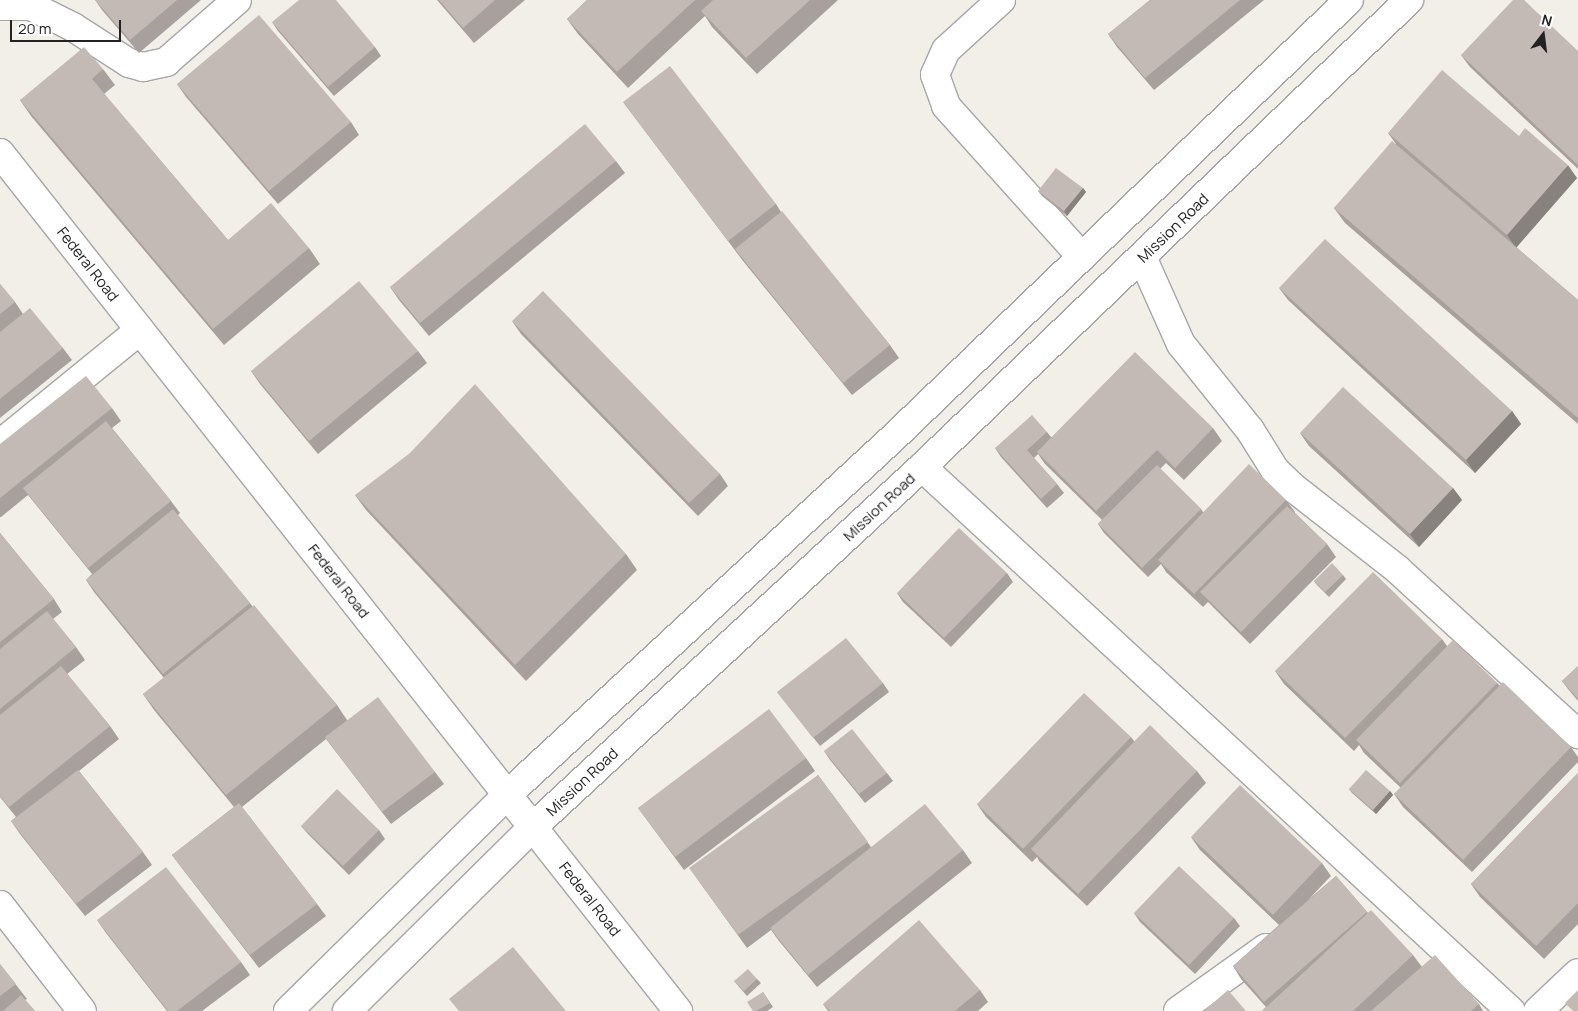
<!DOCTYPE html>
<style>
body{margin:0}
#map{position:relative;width:1578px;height:1011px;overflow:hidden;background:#f2efe9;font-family:Manrope,sans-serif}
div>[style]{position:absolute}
.roads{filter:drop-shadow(1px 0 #a6a6a6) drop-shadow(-1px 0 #a6a6a6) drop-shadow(0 1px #a6a6a6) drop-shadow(0 -1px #a6a6a6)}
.minor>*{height:28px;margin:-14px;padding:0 14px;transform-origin:14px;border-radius:14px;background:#fff}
.wall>*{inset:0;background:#a8a09c}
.shaded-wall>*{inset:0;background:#88827f}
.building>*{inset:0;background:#c3bab5}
span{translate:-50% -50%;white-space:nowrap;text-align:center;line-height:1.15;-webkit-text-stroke:4.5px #fff;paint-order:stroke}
.street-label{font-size:15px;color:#222}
.north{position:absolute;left:1518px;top:10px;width:50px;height:50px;-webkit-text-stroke:4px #fff;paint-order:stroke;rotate:15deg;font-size:14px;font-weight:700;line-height:20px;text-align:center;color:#222}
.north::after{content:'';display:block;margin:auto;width:18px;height:22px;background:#222;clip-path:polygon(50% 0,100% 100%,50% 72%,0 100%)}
.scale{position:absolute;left:10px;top:20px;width:111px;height:22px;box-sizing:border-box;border:2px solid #222;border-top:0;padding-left:6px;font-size:15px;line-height:18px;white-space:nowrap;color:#222;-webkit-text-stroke:4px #fff;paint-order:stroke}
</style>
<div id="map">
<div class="roads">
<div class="minor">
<div style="left:1001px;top:0;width:74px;rotate:137.7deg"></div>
<div style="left:946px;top:50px;width:27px;rotate:114deg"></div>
<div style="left:935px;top:75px;width:33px;rotate:70deg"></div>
<div style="left:946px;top:106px;width:203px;rotate:48deg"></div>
<div style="left:0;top:6px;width:31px"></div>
<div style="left:31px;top:6px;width:47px;rotate:26.6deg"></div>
<div style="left:73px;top:27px;width:67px;rotate:32.7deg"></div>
<div style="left:129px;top:63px;width:15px;rotate:16deg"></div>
<div style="left:143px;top:67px;width:24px;rotate:-12deg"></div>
<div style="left:166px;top:62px;width:94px;rotate:-41.1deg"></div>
<div style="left:0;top:153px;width:1094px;rotate:51.68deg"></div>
<div style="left:1142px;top:257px;width:95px;rotate:65.9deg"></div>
<div style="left:1181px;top:344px;width:110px;rotate:51.3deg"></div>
<div style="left:1250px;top:430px;width:47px;rotate:58deg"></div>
<div style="left:1275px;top:470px;width:28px;rotate:44deg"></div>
<div style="left:1295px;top:489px;width:130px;rotate:38.1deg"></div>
<div style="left:1397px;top:569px;width:245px;rotate:42.4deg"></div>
<div style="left:5px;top:440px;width:174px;rotate:-39.2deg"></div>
<div style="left:922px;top:467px;width:802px;rotate:42.73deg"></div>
<div style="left:0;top:905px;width:134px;rotate:52.3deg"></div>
<div style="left:288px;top:1011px;width:309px;rotate:-44.6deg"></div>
<div style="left:508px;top:794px;width:524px;rotate:-42.76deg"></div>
<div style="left:893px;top:438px;width:632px;rotate:-43.85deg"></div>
<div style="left:347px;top:1011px;width:263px;rotate:-44.7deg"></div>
<div style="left:534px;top:826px;width:529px;rotate:-42.78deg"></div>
<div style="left:922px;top:467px;width:675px;rotate:-43.8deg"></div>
<div style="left:1178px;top:1011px;width:108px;rotate:-35.6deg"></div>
<div style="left:1538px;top:1011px;width:55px;rotate:-43.5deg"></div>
</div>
</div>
<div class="wall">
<div style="clip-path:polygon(95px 0,201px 0,139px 53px,102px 10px)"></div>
<div style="clip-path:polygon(437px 0,525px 0,474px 43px)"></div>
<div style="clip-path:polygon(587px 0,838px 0,757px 74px,712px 27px,705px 16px,628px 88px,578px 34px,567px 19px)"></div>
<div style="clip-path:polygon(1150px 0,1264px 0,1154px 90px,1117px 47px,1108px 34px)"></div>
<div style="clip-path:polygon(272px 22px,375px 47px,381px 56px,334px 96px,278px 31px)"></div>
<div style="clip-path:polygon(1578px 51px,1578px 169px,1470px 67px,1461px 55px)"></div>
<div style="clip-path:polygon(103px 69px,115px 85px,104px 94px,228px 240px,309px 248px,320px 264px,224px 345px,31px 116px,20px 100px)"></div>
<div style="clip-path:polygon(177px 84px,351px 122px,359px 135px,278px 204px,186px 97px)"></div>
<div style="clip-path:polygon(623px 102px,776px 204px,781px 212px,890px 345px,899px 358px,852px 395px,743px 261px,737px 253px)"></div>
<div style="clip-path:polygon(1388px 133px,1519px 136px,1577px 178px,1516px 247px,1578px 300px,1578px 424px,1345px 223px,1334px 208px,1396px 144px)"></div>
<div style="clip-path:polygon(616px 161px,625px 173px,429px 336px,399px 300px,390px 287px)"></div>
<div style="clip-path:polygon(1083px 188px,1086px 192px,1067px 216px,1042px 196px,1038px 191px)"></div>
<div style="clip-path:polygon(0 284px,15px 302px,23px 314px,63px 348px,72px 360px,0 418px)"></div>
<div style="clip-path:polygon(1279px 288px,1512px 411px,1521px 424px,1475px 473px,1288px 300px)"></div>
<div style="clip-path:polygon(512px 321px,720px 474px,728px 486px,698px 516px,521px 334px)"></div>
<div style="clip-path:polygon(418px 351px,427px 363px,318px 454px,260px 384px,251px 371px)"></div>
<div style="clip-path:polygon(112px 408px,121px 421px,112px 428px,171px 501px,180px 513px,178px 515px,253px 607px,337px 705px,347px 720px,435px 772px,444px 784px,391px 824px,326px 739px,242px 807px,317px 904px,326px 916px,259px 968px,181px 867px,172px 855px,234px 807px,154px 710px,143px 694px,164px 678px,94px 592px,86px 580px,92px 574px,28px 495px,1px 517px,0 517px,0 444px)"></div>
<div style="clip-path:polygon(1213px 428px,1222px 441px,1184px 480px,1166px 463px,1160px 469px,1201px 509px,1203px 512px,1286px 500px,1295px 512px,1295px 513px,1327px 544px,1336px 557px,1250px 644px,1208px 602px,1203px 607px,1166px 572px,1161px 564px,1148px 577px,1104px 533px,1098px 524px,1102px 520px,1045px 464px,1038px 454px,1034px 458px,1057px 484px,1064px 493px,1047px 508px,1001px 457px,995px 448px,1047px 432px,1051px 437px)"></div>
<div style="clip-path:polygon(1300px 433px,1453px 488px,1462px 500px,1419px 547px,1309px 446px)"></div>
<div style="clip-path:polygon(355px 495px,626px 554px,637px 570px,526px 681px,366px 510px)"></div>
<div style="clip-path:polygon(0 533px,54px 599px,62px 612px,53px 619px,76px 647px,85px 660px,67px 674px,110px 726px,119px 739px,79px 771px,143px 852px,152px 865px,85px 916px,20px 834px,11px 821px,16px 817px,0 797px)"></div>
<div style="clip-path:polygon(1007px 573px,1013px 582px,951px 647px,903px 602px,897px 593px)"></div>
<div style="clip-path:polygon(1343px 575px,1346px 579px,1329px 597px,1317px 585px,1314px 581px)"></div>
<div style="clip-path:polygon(1442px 639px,1447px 646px,1497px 683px,1499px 685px,1571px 747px,1578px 757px,1578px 762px,1472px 872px,1403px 807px,1394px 794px,1401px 788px,1364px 753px,1359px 745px,1354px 751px,1284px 684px,1275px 671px)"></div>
<div style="clip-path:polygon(1578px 666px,1578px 701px,1568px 689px,1562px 681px)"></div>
<div style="clip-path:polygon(883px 683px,889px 692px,820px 746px,777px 692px)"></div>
<div style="clip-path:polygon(1131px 737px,1134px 741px,1197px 771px,1206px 783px,1087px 906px,1039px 861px,1037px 857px,1032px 862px,986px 817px,977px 804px)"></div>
<div style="clip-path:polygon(824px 751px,887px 773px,893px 781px,865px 803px,830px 760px)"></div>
<div style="clip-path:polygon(806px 758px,815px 771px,684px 870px,638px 808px)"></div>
<div style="clip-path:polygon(1578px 773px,1578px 924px,1544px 959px,1480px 897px,1471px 884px)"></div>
<div style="clip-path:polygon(818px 775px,871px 847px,963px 850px,972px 863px,817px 987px,779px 941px,771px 930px,747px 948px,698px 880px)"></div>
<div style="clip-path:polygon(1349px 789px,1390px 791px,1393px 795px,1376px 814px,1352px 793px)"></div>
<div style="clip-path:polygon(301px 826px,379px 830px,385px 839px,349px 875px,308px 834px)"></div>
<div style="clip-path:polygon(1191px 837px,1322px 863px,1331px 876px,1309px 899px,1336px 876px,1368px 913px,1413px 955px,1422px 967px,1479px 1004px,1483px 1011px,1262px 1011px,1266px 1007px,1241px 979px,1233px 966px,1279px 925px,1200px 850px)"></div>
<div style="clip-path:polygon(1134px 913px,1234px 918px,1240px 926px,1195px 974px,1140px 922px)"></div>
<div style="clip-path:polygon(97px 920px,241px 962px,250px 975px,202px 1011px,167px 1011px,106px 933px)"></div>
<div style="clip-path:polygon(0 964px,27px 999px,25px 1000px,35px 1011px,0 1011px)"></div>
<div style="clip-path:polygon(757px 979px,761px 983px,747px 996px,734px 981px)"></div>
<div style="clip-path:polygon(980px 990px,988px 1002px,978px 1011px,828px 1011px,823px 1004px)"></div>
<div style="clip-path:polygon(763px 992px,773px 1007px,767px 1011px,753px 1011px)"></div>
</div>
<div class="shaded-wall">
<div style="clip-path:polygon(1568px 165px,1577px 178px,1516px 248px,1507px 235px)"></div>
<div style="clip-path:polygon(1083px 188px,1086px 192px,1067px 216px,1064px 211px)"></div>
<div style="clip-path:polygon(1512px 411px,1521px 424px,1475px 473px,1466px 460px)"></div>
<div style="clip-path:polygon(1453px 488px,1462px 500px,1419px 547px,1410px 534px)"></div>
<div style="clip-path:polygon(1390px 791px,1393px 795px,1376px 814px,1373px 810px)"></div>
</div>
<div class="building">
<div style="clip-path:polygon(95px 0,177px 0,130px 40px)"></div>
<div style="clip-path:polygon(299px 0,336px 0,375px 47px,328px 87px,272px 22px)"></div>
<div style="clip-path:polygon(439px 0,495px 0,463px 28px)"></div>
<div style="clip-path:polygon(587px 0,695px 0,617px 72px,567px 19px)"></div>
<div style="clip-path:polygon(713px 0,810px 0,746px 58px,701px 11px)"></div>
<div style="clip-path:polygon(1150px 0,1240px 0,1145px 78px,1108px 34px)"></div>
<div style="clip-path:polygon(1513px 0,1524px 0,1578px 51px,1578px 165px,1461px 55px)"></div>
<div style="clip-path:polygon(259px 15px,351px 122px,269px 191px,177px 84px)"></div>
<div style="clip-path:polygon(84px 47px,103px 69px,92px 79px,228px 240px,271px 203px,309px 248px,213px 329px,20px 100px)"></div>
<div style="clip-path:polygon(670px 66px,776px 204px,728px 241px,623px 102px)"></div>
<div style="clip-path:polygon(1442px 70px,1519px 136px,1525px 128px,1568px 165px,1507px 235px,1388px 133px)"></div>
<div style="clip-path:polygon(585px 124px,616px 161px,420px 323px,390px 287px)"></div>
<div style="clip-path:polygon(1392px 141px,1578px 300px,1578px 418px,1334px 208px)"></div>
<div style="clip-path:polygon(1056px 168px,1083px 188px,1064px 211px,1038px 191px)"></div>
<div style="clip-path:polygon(782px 211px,890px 345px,843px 383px,735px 249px)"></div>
<div style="clip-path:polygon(1325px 239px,1512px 411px,1466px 460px,1279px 288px)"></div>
<div style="clip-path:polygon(359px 281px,418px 351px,309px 441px,251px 371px)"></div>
<div style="clip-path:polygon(0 284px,15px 302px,0 314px)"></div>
<div style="clip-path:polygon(543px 291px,720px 474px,689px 503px,512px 321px)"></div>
<div style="clip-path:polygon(30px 308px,63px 348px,0 399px,0 332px)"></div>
<div style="clip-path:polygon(1135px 352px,1213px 428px,1175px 468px,1157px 450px,1096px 511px,1037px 452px)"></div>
<div style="clip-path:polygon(86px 376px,112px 408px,0 498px,0 444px)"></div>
<div style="clip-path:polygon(475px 384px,626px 554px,515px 665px,355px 495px,410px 453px)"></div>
<div style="clip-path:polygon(1343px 387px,1453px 488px,1410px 534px,1300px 433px)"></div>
<div style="clip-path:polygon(1032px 415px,1047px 432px,1027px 450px,1057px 484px,1041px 499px,995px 448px)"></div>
<div style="clip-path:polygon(106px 421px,171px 501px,88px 568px,23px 488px)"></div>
<div style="clip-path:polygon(1249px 464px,1286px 500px,1194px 594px,1158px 560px)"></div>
<div style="clip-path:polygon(1157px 465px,1201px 509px,1142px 568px,1098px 524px)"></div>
<div style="clip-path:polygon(1287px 506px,1327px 544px,1241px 632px,1200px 592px)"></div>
<div style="clip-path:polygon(173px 509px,250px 603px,163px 674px,86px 580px)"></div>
<div style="clip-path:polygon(959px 528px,1007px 573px,944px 638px,897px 593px)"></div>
<div style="clip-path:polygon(0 533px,54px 599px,0 642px)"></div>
<div style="clip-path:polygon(1332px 563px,1343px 575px,1325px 592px,1314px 581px)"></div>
<div style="clip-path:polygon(1373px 572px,1442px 639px,1345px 738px,1275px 671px)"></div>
<div style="clip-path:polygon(254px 605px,337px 705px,226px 795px,143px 694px)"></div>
<div style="clip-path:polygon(47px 611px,76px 647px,0 709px,0 649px)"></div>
<div style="clip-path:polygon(846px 638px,883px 683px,813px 738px,777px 692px)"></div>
<div style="clip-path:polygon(1453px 640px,1497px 683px,1400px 783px,1356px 740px)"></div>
<div style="clip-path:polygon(61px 666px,110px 726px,9px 807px,0 796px,0 715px)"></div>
<div style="clip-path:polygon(1578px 666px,1578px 699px,1562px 681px)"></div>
<div style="clip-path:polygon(1503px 682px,1571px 747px,1463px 860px,1394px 794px)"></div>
<div style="clip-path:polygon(1084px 693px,1131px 737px,1023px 849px,977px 804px)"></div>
<div style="clip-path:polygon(378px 697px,435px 772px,382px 812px,325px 737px)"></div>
<div style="clip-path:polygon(769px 709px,806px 758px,675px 857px,638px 808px)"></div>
<div style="clip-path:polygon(1150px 725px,1197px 771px,1078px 894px,1031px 849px)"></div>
<div style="clip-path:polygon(852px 729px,887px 773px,859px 794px,824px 751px)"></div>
<div style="clip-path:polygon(78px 770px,143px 852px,76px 904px,11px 821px)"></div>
<div style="clip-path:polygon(1366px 770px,1390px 791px,1373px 810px,1349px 789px)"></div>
<div style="clip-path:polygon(1578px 773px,1578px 903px,1536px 946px,1471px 884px)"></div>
<div style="clip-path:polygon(818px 775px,868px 842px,738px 935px,689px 868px)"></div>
<div style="clip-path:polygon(1240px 785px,1322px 863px,1273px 915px,1191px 837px)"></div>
<div style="clip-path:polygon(337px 789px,379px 830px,343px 866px,301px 826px)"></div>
<div style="clip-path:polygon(239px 803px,317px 904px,250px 955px,172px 855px)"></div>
<div style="clip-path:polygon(925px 804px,963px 850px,808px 975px,770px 928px)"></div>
<div style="clip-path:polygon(1179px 866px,1234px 918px,1189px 965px,1134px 913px)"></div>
<div style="clip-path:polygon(166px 867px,241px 962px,177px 1011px,168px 1011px,97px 920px)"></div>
<div style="clip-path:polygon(1336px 876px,1367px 912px,1264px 1002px,1233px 966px)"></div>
<div style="clip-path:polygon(1371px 910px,1413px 955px,1353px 1011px,1262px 1011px)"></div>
<div style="clip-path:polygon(919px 920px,980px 990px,955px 1011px,830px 1011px,823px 1004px)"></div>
<div style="clip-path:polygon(513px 947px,566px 1011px,459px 1011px,449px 999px)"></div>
<div style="clip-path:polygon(1435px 955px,1479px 1004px,1471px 1011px,1371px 1011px)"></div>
<div style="clip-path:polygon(0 964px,16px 984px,0 996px)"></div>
<div style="clip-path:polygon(748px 969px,757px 979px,744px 991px,734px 981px)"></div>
<div style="clip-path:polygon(1228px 990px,1246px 1011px,1205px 1011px,1205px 1010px)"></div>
<div style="clip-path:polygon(1578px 990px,1578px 1011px,1573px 1011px,1565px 1003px)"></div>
<div style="clip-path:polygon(763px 992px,770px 1003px,756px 1011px,753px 1011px,747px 1002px)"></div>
<div style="clip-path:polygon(21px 995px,35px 1011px,3px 1011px)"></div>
</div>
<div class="street-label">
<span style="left:1173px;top:228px;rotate:-44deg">Mission Road</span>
<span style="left:88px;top:264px;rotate:52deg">Federal Road</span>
<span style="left:879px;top:507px;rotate:-43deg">Mission Road</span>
<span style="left:339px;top:581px;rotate:52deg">Federal Road</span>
<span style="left:582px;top:782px;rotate:-43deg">Mission Road</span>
<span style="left:590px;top:899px;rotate:52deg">Federal Road</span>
</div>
<div class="north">N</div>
<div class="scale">20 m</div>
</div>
